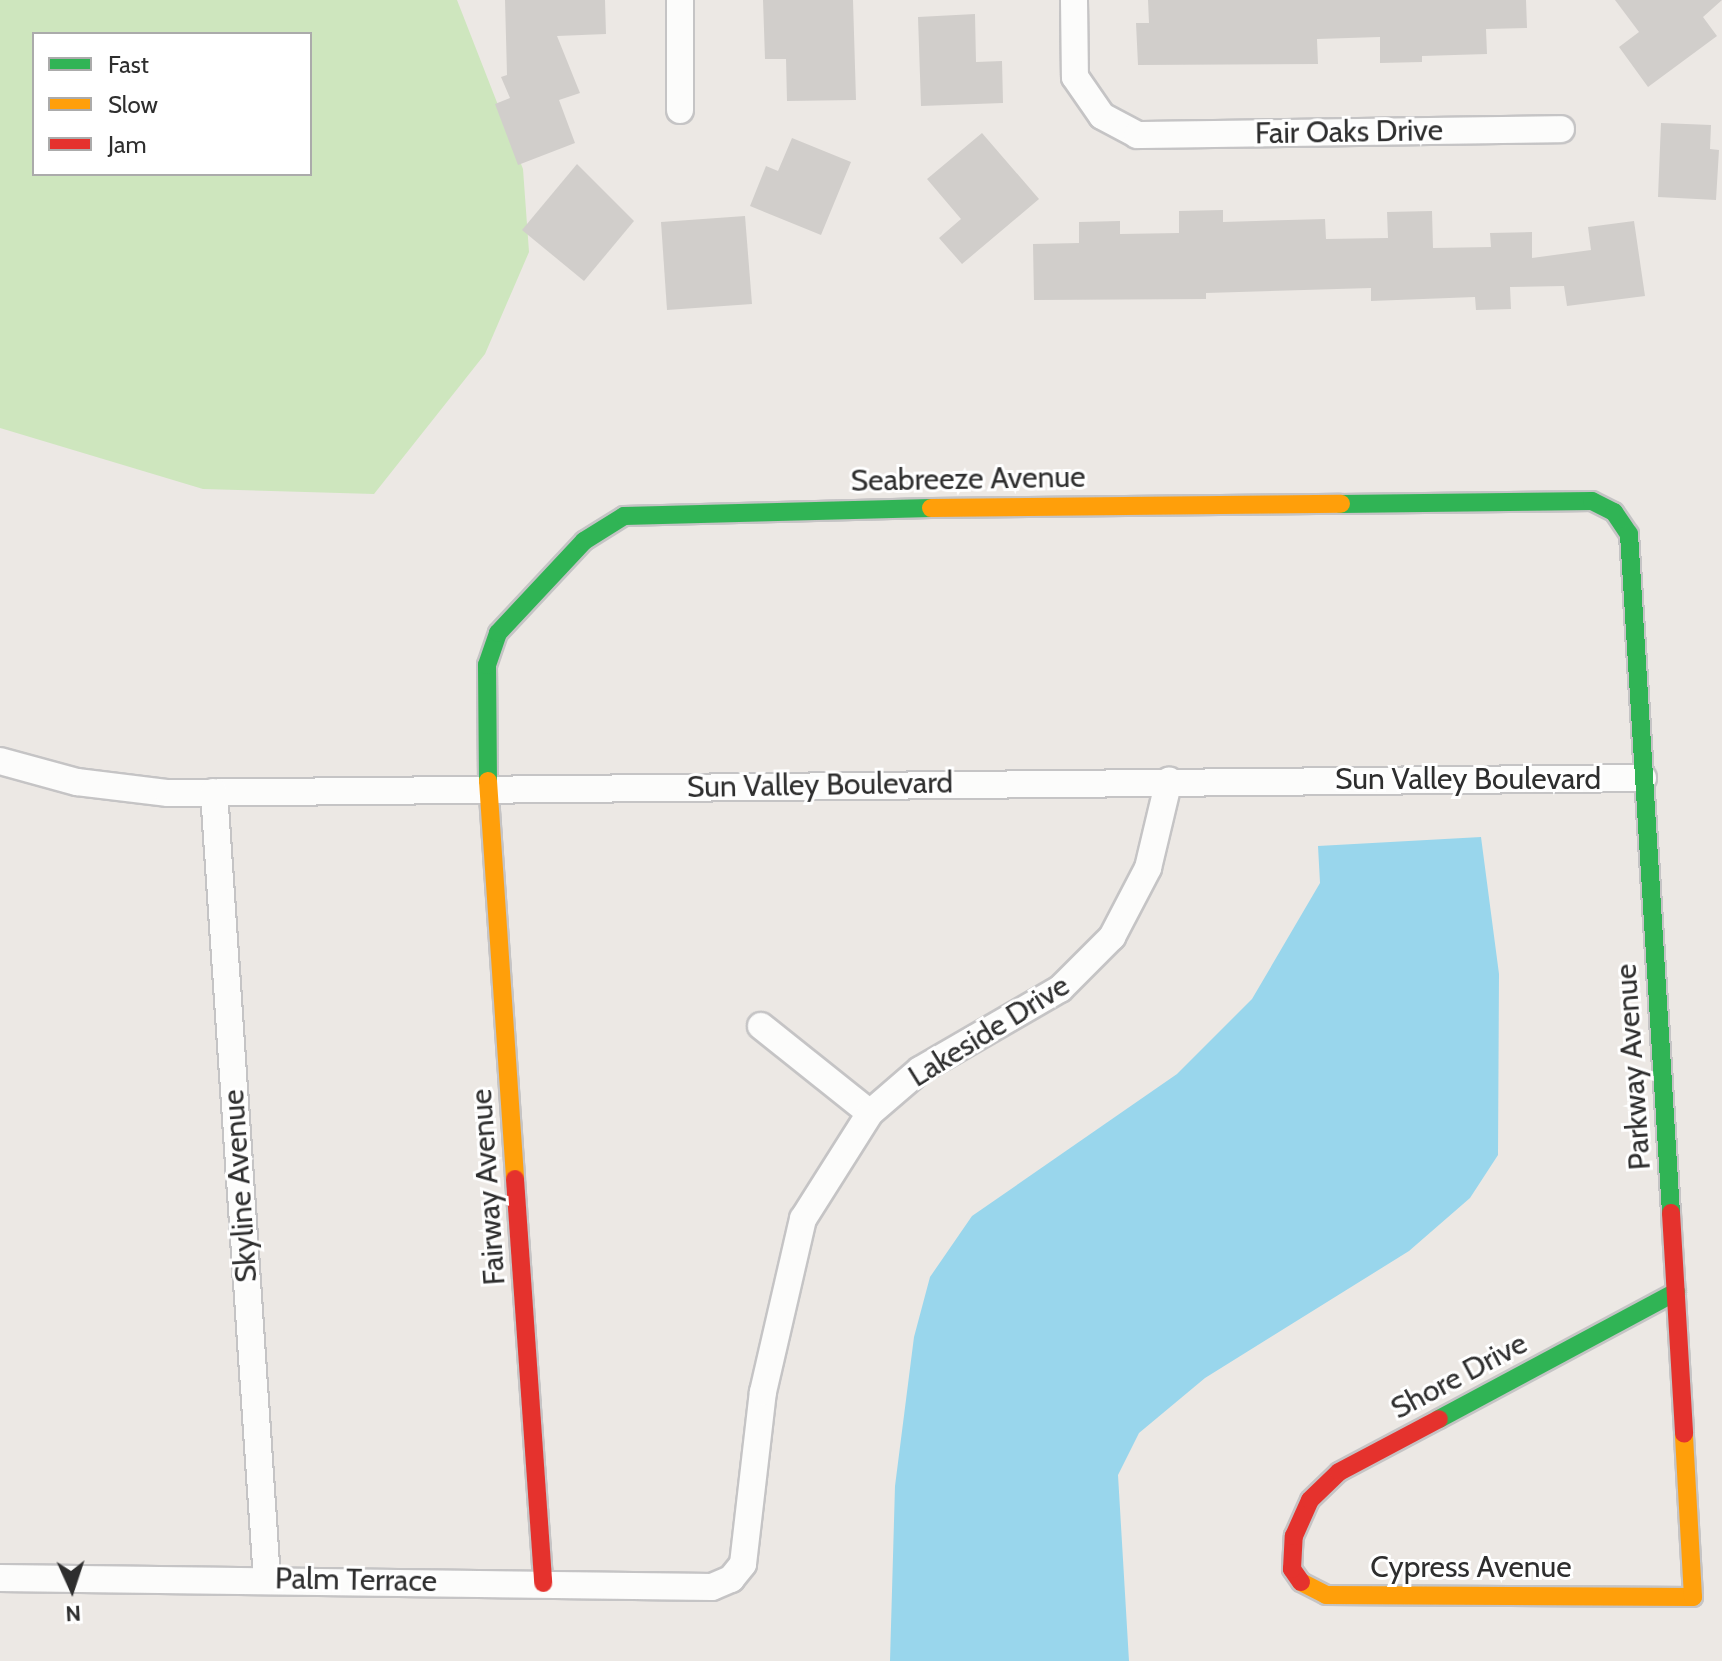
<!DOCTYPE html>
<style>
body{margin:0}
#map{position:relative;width:1722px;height:1661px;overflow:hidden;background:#ece8e4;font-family:Cabin,sans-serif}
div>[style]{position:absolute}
.green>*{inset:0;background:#cee6be}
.water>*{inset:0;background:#99d6ec}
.building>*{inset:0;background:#d1cecb}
.roads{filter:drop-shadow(2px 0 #c5c4c5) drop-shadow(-2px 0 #c5c4c5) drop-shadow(0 2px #c5c4c5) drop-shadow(0 -2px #c5c4c5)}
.street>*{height:26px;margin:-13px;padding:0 13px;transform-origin:13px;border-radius:13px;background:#fcfcfb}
.fast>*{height:18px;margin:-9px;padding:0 9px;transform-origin:9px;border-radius:9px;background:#30b455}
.slow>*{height:18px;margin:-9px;padding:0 9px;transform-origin:9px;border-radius:9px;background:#ff9f0a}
.jam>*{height:18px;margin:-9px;padding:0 9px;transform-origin:9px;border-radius:9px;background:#e5322d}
span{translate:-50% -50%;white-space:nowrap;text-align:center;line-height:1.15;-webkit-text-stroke:6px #fff;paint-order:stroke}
.street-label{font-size:30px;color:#2e2e2e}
.legend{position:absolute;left:32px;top:32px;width:280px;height:144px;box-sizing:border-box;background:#fff;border:2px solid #ababab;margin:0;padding:10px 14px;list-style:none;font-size:24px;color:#2e2e2e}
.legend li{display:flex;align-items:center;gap:16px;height:40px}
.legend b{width:40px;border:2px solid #ababab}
.north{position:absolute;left:32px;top:1549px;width:80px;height:80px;-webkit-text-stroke:6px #fff;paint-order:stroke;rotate:177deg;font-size:22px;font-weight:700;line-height:32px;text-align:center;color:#2e2e2e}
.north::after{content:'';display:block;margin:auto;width:28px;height:36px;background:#2e2e2e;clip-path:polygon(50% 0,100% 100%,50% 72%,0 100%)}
</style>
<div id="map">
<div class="green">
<div style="clip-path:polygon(evenodd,0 0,457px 0,523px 169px,529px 252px,485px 354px,374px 494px,203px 489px,0 428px,0 0,34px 34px,310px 34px,310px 174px,34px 174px,34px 34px)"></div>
</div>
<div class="water">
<div style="clip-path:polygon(1481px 837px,1499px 974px,1498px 1155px,1470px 1198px,1409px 1251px,1205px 1378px,1139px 1433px,1118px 1475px,1129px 1661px,890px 1661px,895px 1486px,914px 1337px,930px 1277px,972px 1216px,1177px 1074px,1252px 999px,1320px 883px,1318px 846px)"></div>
</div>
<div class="building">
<div style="clip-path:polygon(505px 0,605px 0,606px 34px,557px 36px,580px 93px,559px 100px,575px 143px,518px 165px,495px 104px,510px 98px,501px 77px,507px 75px)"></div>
<div style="clip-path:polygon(763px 0,853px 0,856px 100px,787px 101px,786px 59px,765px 59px)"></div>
<div style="clip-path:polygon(1148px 0,1526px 0,1527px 28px,1486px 29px,1487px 54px,1422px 56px,1422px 62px,1380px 63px,1380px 37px,1317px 39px,1318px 64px,1138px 65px,1136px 23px,1149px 23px)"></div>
<div style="clip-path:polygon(1615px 0,1722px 0,1703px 17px,1717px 36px,1648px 87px,1619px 47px,1639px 32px)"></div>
<div style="clip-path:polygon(975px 14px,976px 62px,1002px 61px,1003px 103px,921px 106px,918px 17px)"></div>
<div style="clip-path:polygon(1661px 123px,1711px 125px,1710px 149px,1719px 150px,1716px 200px,1658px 197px)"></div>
<div style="clip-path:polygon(982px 133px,1039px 199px,962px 264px,939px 238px,961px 219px,927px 179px)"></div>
<div style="clip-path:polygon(792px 138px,851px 162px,821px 235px,750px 206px,766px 166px,778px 171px)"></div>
<div style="clip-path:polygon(577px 164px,634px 221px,584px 281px,522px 230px)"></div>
<div style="clip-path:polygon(1223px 210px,1223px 222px,1325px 219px,1326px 239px,1388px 238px,1387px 212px,1432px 211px,1433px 248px,1491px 247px,1490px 233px,1532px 232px,1532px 258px,1591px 250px,1588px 227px,1634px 221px,1645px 296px,1567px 306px,1564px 286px,1510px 287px,1511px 309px,1476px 310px,1475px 297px,1371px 301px,1371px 288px,1206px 293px,1206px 299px,1034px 300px,1033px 244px,1079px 243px,1079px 222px,1120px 221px,1120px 234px,1179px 233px,1179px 211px)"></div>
<div style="clip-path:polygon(745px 216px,752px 304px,667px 310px,661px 222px)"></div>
</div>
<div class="roads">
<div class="street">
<div style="left:680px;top:0;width:110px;rotate:90deg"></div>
<div style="left:1074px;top:0;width:77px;rotate:89.3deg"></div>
<div style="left:1075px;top:77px;width:47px;rotate:55.3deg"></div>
<div style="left:1102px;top:116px;width:40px;rotate:28deg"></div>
<div style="left:1137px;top:135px;width:424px;rotate:-0.8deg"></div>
<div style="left:0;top:761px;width:80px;rotate:15.3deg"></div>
<div style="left:77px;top:782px;width:92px;rotate:6.9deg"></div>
<div style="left:168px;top:793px;width:1475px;rotate:-0.58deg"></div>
<div style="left:214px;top:792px;width:789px;rotate:86.15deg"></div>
<div style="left:761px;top:1026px;width:139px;rotate:38.6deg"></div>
<div style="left:0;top:1578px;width:712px;rotate:0.72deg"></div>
<div style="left:712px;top:1587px;width:21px;rotate:-23deg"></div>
<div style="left:731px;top:1579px;width:19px;rotate:-51deg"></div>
<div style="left:743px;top:1564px;width:173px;rotate:-83.4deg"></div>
<div style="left:763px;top:1392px;width:178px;rotate:-77deg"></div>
<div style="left:803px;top:1219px;width:125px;rotate:-57.7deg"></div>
<div style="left:870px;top:1113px;width:66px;rotate:-40.7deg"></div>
<div style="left:920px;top:1070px;width:162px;rotate:-30.1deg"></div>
<div style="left:1060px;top:989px;width:74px;rotate:-45deg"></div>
<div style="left:1112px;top:937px;width:78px;rotate:-62.4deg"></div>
<div style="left:1148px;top:868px;width:90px;rotate:-76.6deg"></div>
</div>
<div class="fast">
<div style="left:1341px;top:504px;width:251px;rotate:-0.7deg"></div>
<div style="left:1592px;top:501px;width:25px;rotate:27deg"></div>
<div style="left:1614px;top:512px;width:27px;rotate:56deg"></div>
<div style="left:1629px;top:534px;width:680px;rotate:86.46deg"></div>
<div style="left:488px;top:781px;width:116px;rotate:-90.5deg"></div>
<div style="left:487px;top:665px;width:34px;rotate:-71deg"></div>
<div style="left:498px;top:633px;width:126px;rotate:-46.9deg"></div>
<div style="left:584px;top:541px;width:47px;rotate:-32deg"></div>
<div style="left:624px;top:516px;width:307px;rotate:-1.5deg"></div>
<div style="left:1439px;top:1419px;width:269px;rotate:-28.2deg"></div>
</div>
<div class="slow">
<div style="left:931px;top:508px;width:410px;rotate:-0.6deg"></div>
<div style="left:488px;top:781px;width:399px;rotate:86.1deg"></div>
<div style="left:1301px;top:1582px;width:28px;rotate:27deg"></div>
<div style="left:1326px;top:1595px;width:367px;rotate:0.3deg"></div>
<div style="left:1693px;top:1597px;width:163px;rotate:-93.2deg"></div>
</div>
<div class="jam">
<div style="left:515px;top:1179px;width:405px;rotate:86deg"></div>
<div style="left:1671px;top:1213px;width:221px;rotate:86.6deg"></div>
<div style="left:1301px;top:1582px;width:16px;rotate:-125deg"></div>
<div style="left:1292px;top:1569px;width:33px;rotate:-87deg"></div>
<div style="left:1294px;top:1536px;width:39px;rotate:-66deg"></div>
<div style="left:1310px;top:1500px;width:40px;rotate:-44deg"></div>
<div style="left:1339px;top:1472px;width:113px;rotate:-27.9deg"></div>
</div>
</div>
<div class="street-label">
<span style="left:1349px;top:132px;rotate:-1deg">Fair Oaks Drive</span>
<span style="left:968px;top:479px;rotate:-1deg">Seabreeze Avenue</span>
<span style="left:1468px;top:779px">Sun Valley Boulevard</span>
<span style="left:820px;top:785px;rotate:-1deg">Sun Valley Boulevard</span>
<span style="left:989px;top:1031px;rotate:-32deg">Lakeside Drive</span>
<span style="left:1633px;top:1067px;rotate:-94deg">Parkway Avenue</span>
<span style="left:240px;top:1186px;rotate:-94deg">Skyline Avenue</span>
<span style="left:488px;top:1187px;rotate:-94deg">Fairway Avenue</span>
<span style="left:1459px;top:1376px;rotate:-28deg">Shore Drive</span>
<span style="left:1471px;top:1567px">Cypress Avenue</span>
<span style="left:356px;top:1580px;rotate:1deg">Palm Terrace</span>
</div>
<ul class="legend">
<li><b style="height:10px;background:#30b455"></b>Fast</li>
<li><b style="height:10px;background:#ff9f0a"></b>Slow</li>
<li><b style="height:10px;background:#e5322d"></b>Jam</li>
</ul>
<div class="north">N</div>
</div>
